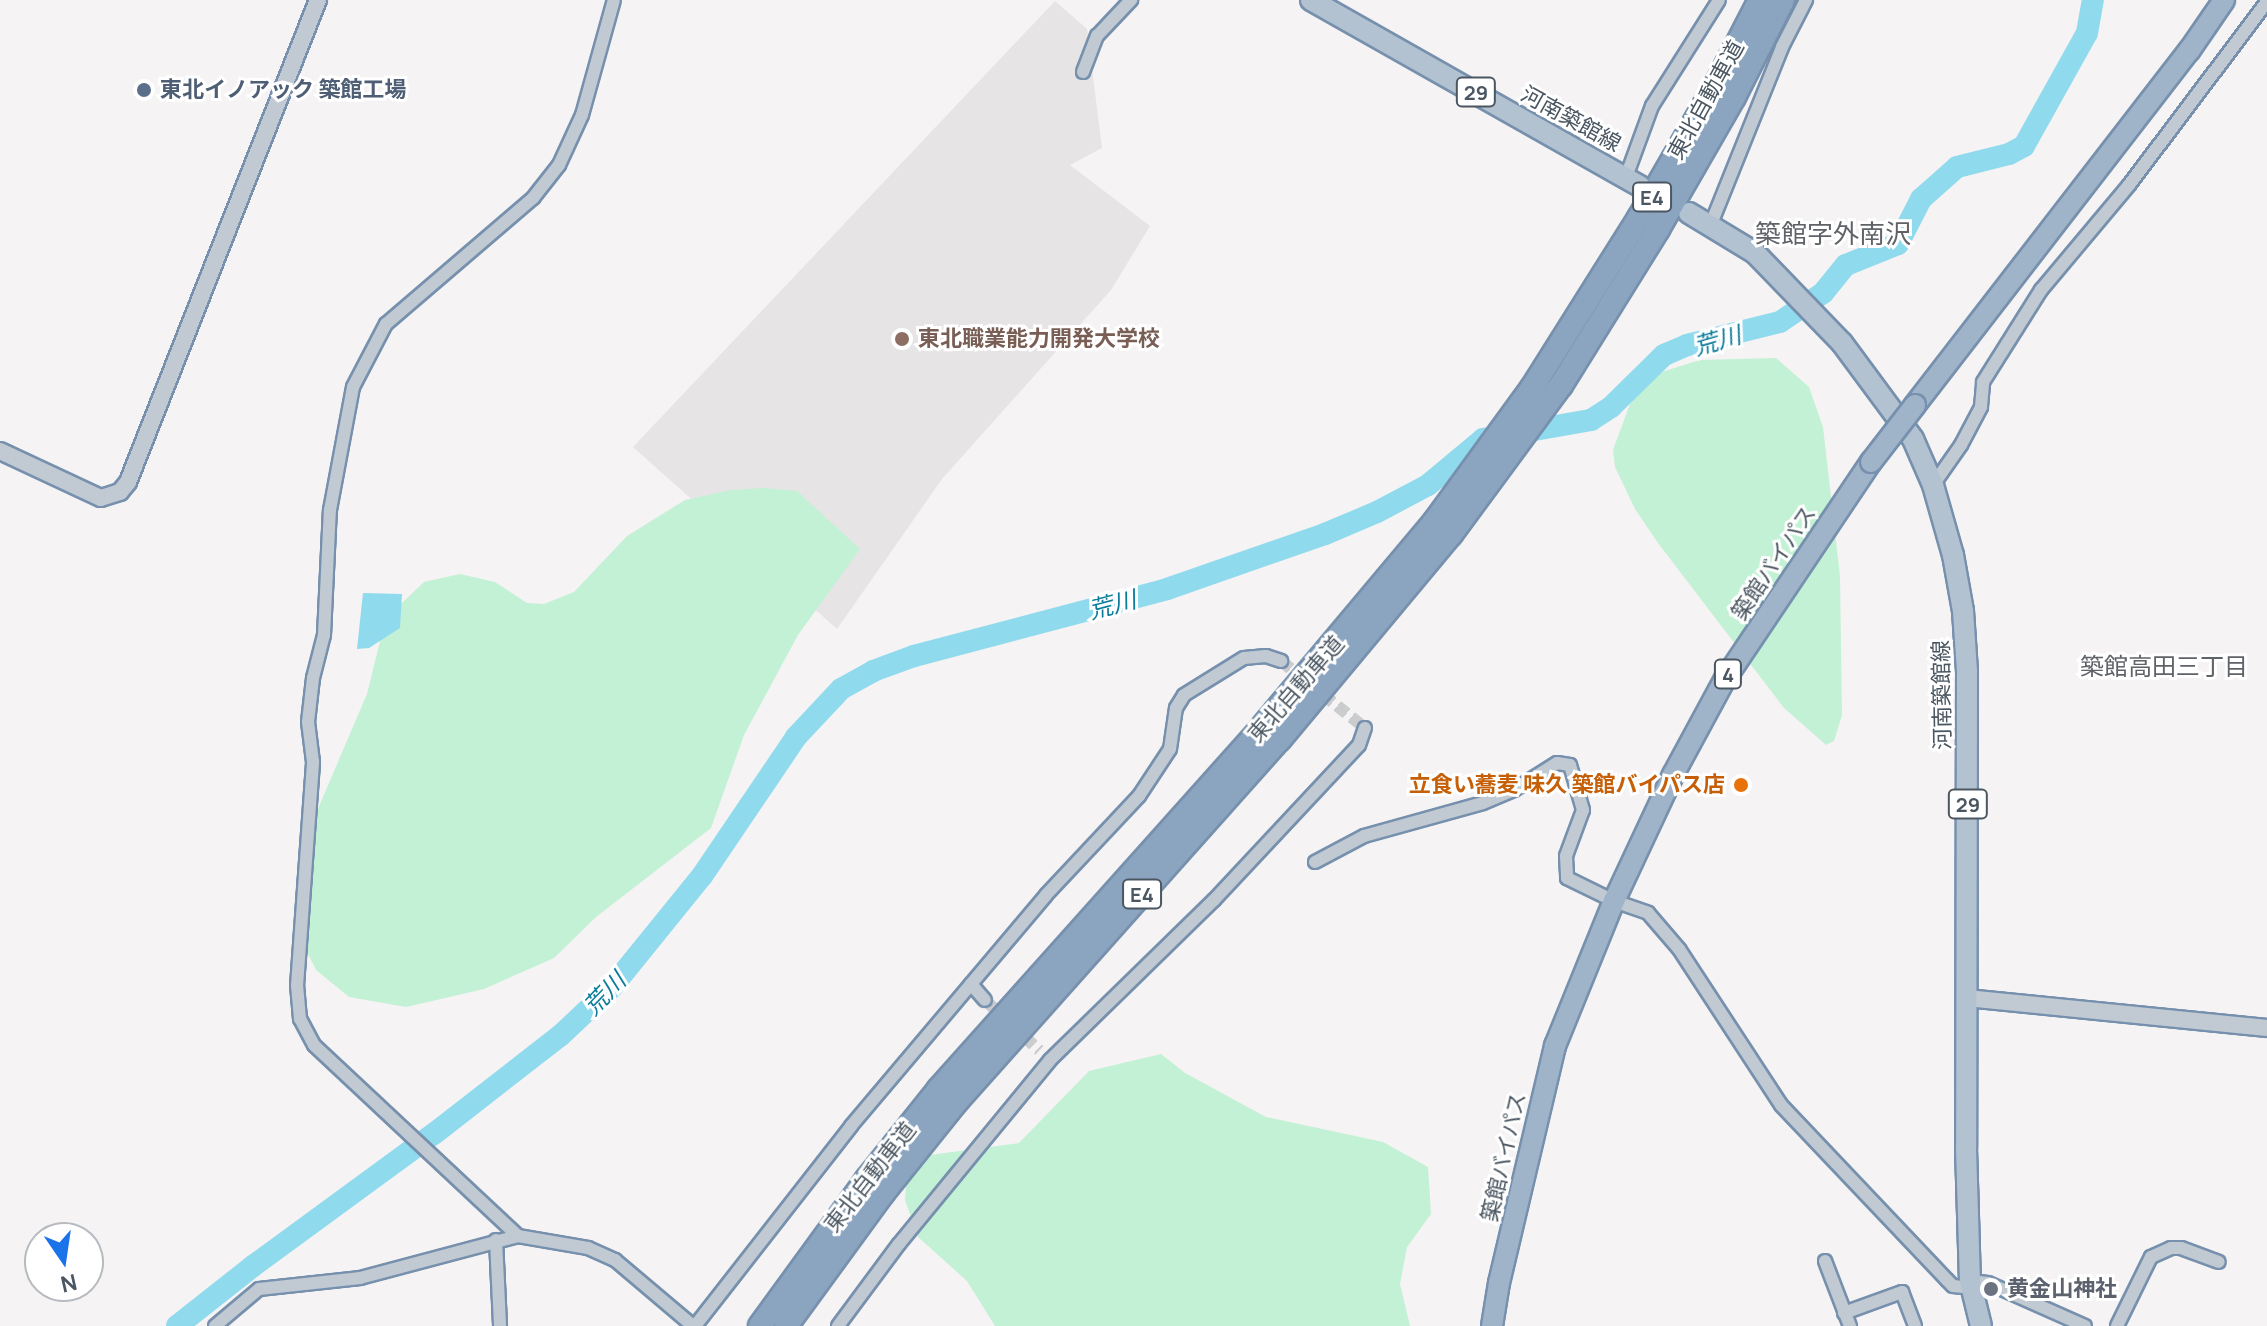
<!DOCTYPE html>
<meta charset="utf-8">
<style>
body{margin:0}
#map{position:relative;width:2267px;height:1326px;overflow:hidden;background:#f5f3f3;font-family:Manrope,"Noto Sans JP",sans-serif}
div>[style]{position:absolute}
.education>*{inset:0;background:#e6e4e5}
.green>*{inset:0;background:#c3f1d5}
.water>*{inset:0;background:#90daee}
.river>*{height:22px;margin:-11px;padding:0 11px;transform-origin:11px;border-radius:11px;background:#90daee}
.minor-tunnel>*{height:12px;margin-top:-6px;transform-origin:0;background:repeating-linear-gradient(90deg,#caccce 0 12px,transparent 0 18px)}
.roads{filter:drop-shadow(2px 0 #7690ad) drop-shadow(-2px 0 #7690ad) drop-shadow(0 2px #7690ad) drop-shadow(0 -2px #7690ad)}
.minor>*{height:12px;margin:-6px;padding:0 6px;transform-origin:6px;border-radius:6px;background:#c1cad2}
.tertiary>*{height:16px;margin:-8px;padding:0 8px;transform-origin:8px;border-radius:8px;background:#c1cad2}
.primary>*{height:20px;margin:-10px;padding:0 10px;transform-origin:10px;border-radius:10px;background:#b3c2d1}
.trunk>*{height:20px;margin:-10px;padding:0 10px;transform-origin:10px;border-radius:10px;background:#9fb4c9}
.motorway>*{height:22px;margin:-11px;padding:0 11px;transform-origin:11px;border-radius:11px;background:#8ba5c1}
.bridges{filter:drop-shadow(2px 0 #7690ad) drop-shadow(-2px 0 #7690ad) drop-shadow(0 2px #7690ad) drop-shadow(0 -2px #7690ad)}
.trunk-bridge>*{height:20px;margin:-10px;padding:0 10px;transform-origin:10px;border-radius:10px;background:#9fb4c9}
.dots>*{width:22px;height:22px;translate:-50% -50%;box-sizing:border-box;border:4px solid #fff;border-radius:50%}
span{translate:-50% -50%;white-space:nowrap;text-align:center;line-height:1.15;-webkit-text-stroke:6px #fff;paint-order:stroke}
.shield-label span{padding:2px 6px;background:#fff;border:2px solid;border-radius:6px;-webkit-text-stroke-width:0}
.shield-label{font-size:20px;color:#4a5661;font-weight:700}
.service-label{font-size:22px;color:#4e5e75;font-weight:700}
.left{translate:0 -50%;text-align:left}
.street-label{font-size:22px;color:#4a5661}
.education-label{font-size:22px;color:#785e54;font-weight:700}
.food-label{font-size:22px;color:#c56008;font-weight:700}
.right{translate:-100% -50%;text-align:right}
.worship-label{font-size:22px;color:#5b616d;font-weight:700}
.water-label{font-size:24px;color:#0c7c9b;font-style:italic}
.neighbourhood-label{font-size:24px;color:#5f6368}
.quarter-label{font-size:26px;color:#5f6368}
.north{position:absolute;left:24px;top:1222px;width:80px;height:80px;box-sizing:border-box;background:#fff;border:2px solid #b7bbc0;border-radius:50%;rotate:167deg;font-size:22px;font-weight:700;line-height:32px;text-align:center;color:#4a5661}
.north::after{content:'';display:block;margin:auto;width:28px;height:36px;background:#1a73e8;clip-path:polygon(50% 0,100% 100%,50% 72%,0 100%)}
</style>
<div id="map">
<div class="education">
<div style="clip-path:polygon(1055px 1px,1087px 29px,1102px 148px,1070px 165px,1150px 226px,1111px 290px,942px 479px,837px 629px,633px 447px)"></div>
</div>
<div class="green">
<div style="clip-path:polygon(1776px 358px,1809px 387px,1823px 427px,1840px 576px,1842px 715px,1834px 741px,1826px 745px,1784px 708px,1658px 543px,1635px 509px,1615px 467px,1613px 450px,1630px 404px,1652px 375px,1700px 360px)"></div>
<div style="clip-path:polygon(764px 488px,797px 491px,860px 549px,798px 635px,744px 735px,711px 828px,596px 917px,554px 958px,484px 989px,406px 1007px,349px 997px,316px 970px,295px 927px,299px 853px,367px 694px,384px 625px,401px 604px,424px 582px,460px 574px,495px 582px,527px 603px,544px 604px,574px 592px,627px 536px,685px 500px,731px 490px)"></div>
<div style="clip-path:polygon(1161px 1054px,1185px 1073px,1266px 1117px,1383px 1142px,1428px 1167px,1431px 1214px,1407px 1247px,1400px 1284px,1410px 1326px,995px 1326px,967px 1281px,918px 1237px,905px 1200px,907px 1172px,930px 1155px,1019px 1143px,1089px 1071px)"></div>
</div>
<div class="water">
<div style="clip-path:polygon(363px 593px,402px 594px,400px 628px,369px 648px,357px 649px)"></div>
</div>
<div class="river">
<div style="left:177px;top:1326px;width:97px;rotate:-38.3deg"></div>
<div style="left:253px;top:1266px;width:225px;rotate:-36.2deg"></div>
<div style="left:435px;top:1133px;width:160px;rotate:-37.9deg"></div>
<div style="left:561px;top:1035px;width:70px;rotate:-43.3deg"></div>
<div style="left:612px;top:987px;width:143px;rotate:-51deg"></div>
<div style="left:702px;top:876px;width:168px;rotate:-55.9deg"></div>
<div style="left:796px;top:737px;width:66px;rotate:-46.8deg"></div>
<div style="left:841px;top:689px;width:37px;rotate:-29deg"></div>
<div style="left:873px;top:671px;width:44px;rotate:-20.1deg"></div>
<div style="left:914px;top:656px;width:262px;rotate:-14.8deg"></div>
<div style="left:1167px;top:589px;width:167px;rotate:-19.2deg"></div>
<div style="left:1325px;top:534px;width:56px;rotate:-22.9deg"></div>
<div style="left:1377px;top:512px;width:58px;rotate:-27.9deg"></div>
<div style="left:1428px;top:485px;width:72px;rotate:-39.9deg"></div>
<div style="left:1483px;top:439px;width:110px;rotate:-10deg"></div>
<div style="left:1591px;top:420px;width:24px;rotate:-33deg"></div>
<div style="left:1611px;top:407px;width:74px;rotate:-44.5deg"></div>
<div style="left:1664px;top:355px;width:25px;rotate:-23deg"></div>
<div style="left:1687px;top:345px;width:96px;rotate:-13.9deg"></div>
<div style="left:1780px;top:322px;width:52px;rotate:-34deg"></div>
<div style="left:1823px;top:293px;width:36px;rotate:-51deg"></div>
<div style="left:1846px;top:265px;width:56px;rotate:-22deg"></div>
<div style="left:1898px;top:244px;width:51px;rotate:-62.9deg"></div>
<div style="left:1921px;top:199px;width:48px;rotate:-41.6deg"></div>
<div style="left:1957px;top:167px;width:54px;rotate:-14deg"></div>
<div style="left:2009px;top:154px;width:17px;rotate:-28deg"></div>
<div style="left:2024px;top:146px;width:129px;rotate:-60.9deg"></div>
<div style="left:2087px;top:33px;width:34px;rotate:-80deg"></div>
</div>
<div class="minor-tunnel">
<div style="left:1281px;top:661px;width:107px;rotate:38.6deg"></div>
<div style="left:985px;top:1000px;width:74px;rotate:42.8deg"></div>
</div>
<div class="roads">
<div class="minor">
<div style="left:1083px;top:72px;width:39px;rotate:-69deg"></div>
<div style="left:1097px;top:36px;width:50px;rotate:-46.6deg"></div>
<div style="left:1626px;top:177px;width:76px;rotate:-69.9deg"></div>
<div style="left:1652px;top:106px;width:125px;rotate:-57.7deg"></div>
<div style="left:1711px;top:224px;width:191px;rotate:-68.1deg"></div>
<div style="left:1782px;top:47px;width:53px;rotate:-62.9deg"></div>
<div style="left:1933px;top:485px;width:49px;rotate:-55deg"></div>
<div style="left:1961px;top:445px;width:43px;rotate:-62.2deg"></div>
<div style="left:1981px;top:407px;width:25px;rotate:-85deg"></div>
<div style="left:1983px;top:382px;width:109px;rotate:-57.8deg"></div>
<div style="left:2041px;top:290px;width:137px;rotate:-50deg"></div>
<div style="left:2129px;top:185px;width:229px;rotate:-53deg"></div>
<div style="left:1315px;top:862px;width:55px;rotate:-28deg"></div>
<div style="left:1364px;top:836px;width:123px;rotate:-15.5deg"></div>
<div style="left:1483px;top:803px;width:34px;rotate:-23deg"></div>
<div style="left:1514px;top:790px;width:51px;rotate:-32.1deg"></div>
<div style="left:1557px;top:763px;width:13px;rotate:9deg"></div>
<div style="left:1570px;top:765px;width:47px;rotate:73.9deg"></div>
<div style="left:1583px;top:810px;width:49px;rotate:110.3deg"></div>
<div style="left:1566px;top:856px;width:22px;rotate:87deg"></div>
<div style="left:1567px;top:878px;width:52px;rotate:26.1deg"></div>
<div style="left:1614px;top:901px;width:36px;rotate:19deg"></div>
<div style="left:1648px;top:913px;width:48px;rotate:49.3deg"></div>
<div style="left:1679px;top:949px;width:186px;rotate:56.8deg"></div>
<div style="left:1781px;top:1105px;width:241px;rotate:46.5deg"></div>
<div style="left:1947px;top:1280px;width:8px;rotate:45deg"></div>
<div style="left:1953px;top:1286px;width:18px;rotate:6deg"></div>
<div style="left:971px;top:984px;width:21px;rotate:49deg"></div>
<div style="left:518px;top:1236px;width:279px;rotate:-136.9deg"></div>
<div style="left:314px;top:1045px;width:30px;rotate:-118deg"></div>
<div style="left:300px;top:1019px;width:33px;rotate:-95deg"></div>
<div style="left:297px;top:986px;width:225px;rotate:-85.9deg"></div>
<div style="left:313px;top:762px;width:40px;rotate:-97.1deg"></div>
<div style="left:308px;top:722px;width:44px;rotate:-83.5deg"></div>
<div style="left:313px;top:678px;width:44px;rotate:-75.7deg"></div>
<div style="left:324px;top:635px;width:125px;rotate:-87.3deg"></div>
<div style="left:330px;top:510px;width:125px;rotate:-79.4deg"></div>
<div style="left:353px;top:387px;width:71px;rotate:-62.4deg"></div>
<div style="left:386px;top:324px;width:194px;rotate:-40.6deg"></div>
<div style="left:533px;top:198px;width:42px;rotate:-51.8deg"></div>
<div style="left:559px;top:165px;width:55px;rotate:-65.3deg"></div>
<div style="left:582px;top:115px;width:119px;rotate:-74.5deg"></div>
<div style="left:496px;top:1240px;width:86px;rotate:87.3deg"></div>
<div style="left:1825px;top:1261px;width:70px;rotate:69deg"></div>
<div style="left:1970px;top:1281px;width:18px;rotate:6deg"></div>
<div style="left:1988px;top:1283px;width:106px;rotate:23.9deg"></div>
<div style="left:1844px;top:1313px;width:62px;rotate:-19.9deg"></div>
<div style="left:1902px;top:1292px;width:36px;rotate:69deg"></div>
<div style="left:215px;top:1326px;width:57px;rotate:-40.1deg"></div>
<div style="left:259px;top:1289px;width:102px;rotate:-6.2deg"></div>
<div style="left:360px;top:1278px;width:163px;rotate:-14.9deg"></div>
<div style="left:518px;top:1236px;width:71px;rotate:9.7deg"></div>
<div style="left:588px;top:1248px;width:30px;rotate:24deg"></div>
<div style="left:615px;top:1260px;width:102px;rotate:40.2deg"></div>
<div style="left:695px;top:1326px;width:254px;rotate:-52deg"></div>
<div style="left:851px;top:1126px;width:302px;rotate:-49.8deg"></div>
<div style="left:1046px;top:895px;width:136px;rotate:-46.8deg"></div>
<div style="left:1139px;top:796px;width:56px;rotate:-56.6deg"></div>
<div style="left:1170px;top:749px;width:41px;rotate:-81.7deg"></div>
<div style="left:1176px;top:708px;width:15px;rotate:-58deg"></div>
<div style="left:1184px;top:695px;width:70px;rotate:-31.7deg"></div>
<div style="left:1244px;top:658px;width:22px;rotate:-5deg"></div>
<div style="left:1266px;top:656px;width:16px;rotate:18deg"></div>
<div style="left:838px;top:1326px;width:102px;rotate:-53.4deg"></div>
<div style="left:899px;top:1244px;width:238px;rotate:-50.6deg"></div>
<div style="left:1050px;top:1060px;width:229px;rotate:-44.3deg"></div>
<div style="left:1214px;top:900px;width:212px;rotate:-46.9deg"></div>
<div style="left:1359px;top:745px;width:18px;rotate:-71deg"></div>
<div style="left:2117px;top:1326px;width:77px;rotate:-63.8deg"></div>
<div style="left:2151px;top:1257px;width:22px;rotate:-24deg"></div>
<div style="left:2171px;top:1248px;width:10px"></div>
<div style="left:2181px;top:1248px;width:40px;rotate:20.2deg"></div>
</div>
<div class="tertiary">
<div style="left:0;top:451px;width:111px;rotate:25deg"></div>
<div style="left:101px;top:498px;width:20px;rotate:-18deg"></div>
<div style="left:120px;top:492px;width:13px;rotate:-51deg"></div>
<div style="left:128px;top:482px;width:518px;rotate:-68.49deg"></div>
<div style="left:1967px;top:998px;width:301px;rotate:5.7deg"></div>
</div>
<div class="primary">
<div style="left:1311px;top:0;width:378px;rotate:29.5deg"></div>
<div style="left:1689px;top:213px;width:77px;rotate:31.2deg"></div>
<div style="left:1755px;top:253px;width:125px;rotate:46deg"></div>
<div style="left:1842px;top:343px;width:119px;rotate:53.5deg"></div>
<div style="left:1913px;top:439px;width:50px;rotate:66.5deg"></div>
<div style="left:1933px;top:485px;width:73px;rotate:74.1deg"></div>
<div style="left:1953px;top:555px;width:57px;rotate:79.9deg"></div>
<div style="left:1963px;top:611px;width:60px;rotate:86.2deg"></div>
<div style="left:1967px;top:671px;width:477px;rotate:90.1deg"></div>
<div style="left:1966px;top:1148px;width:133px;rotate:88.3deg"></div>
<div style="left:1970px;top:1281px;width:46px;rotate:76.3deg"></div>
</div>
<div class="trunk">
<div style="left:1915px;top:405px;width:448px;rotate:-52.3deg"></div>
<div style="left:2189px;top:51px;width:62px;rotate:-55.5deg"></div>
<div style="left:1492px;top:1326px;width:44px;rotate:-80.8deg"></div>
<div style="left:1499px;top:1283px;width:244px;rotate:-76.7deg"></div>
<div style="left:1555px;top:1046px;width:157px;rotate:-67.9deg"></div>
<div style="left:1614px;top:901px;width:139px;rotate:-64.9deg"></div>
<div style="left:1673px;top:775px;width:109px;rotate:-61.6deg"></div>
<div style="left:1725px;top:679px;width:262px;rotate:-56.1deg"></div>
</div>
<div class="motorway">
<div style="left:760px;top:1326px;width:182px;rotate:-53.9deg"></div>
<div style="left:867px;top:1179px;width:115px;rotate:-51.3deg"></div>
<div style="left:939px;top:1089px;width:488px;rotate:-48.2deg"></div>
<div style="left:1264px;top:725px;width:266px;rotate:-50deg"></div>
<div style="left:1435px;top:521px;width:165px;rotate:-53.9deg"></div>
<div style="left:1532px;top:388px;width:201px;rotate:-57.8deg"></div>
<div style="left:1639px;top:218px;width:151px;rotate:-59.9deg"></div>
<div style="left:1715px;top:87px;width:98px;rotate:-62.7deg"></div>
<div style="left:786px;top:1326px;width:165px;rotate:-53.9deg"></div>
<div style="left:883px;top:1193px;width:118px;rotate:-51.2deg"></div>
<div style="left:957px;top:1101px;width:485px;rotate:-48.3deg"></div>
<div style="left:1280px;top:739px;width:267px;rotate:-50.2deg"></div>
<div style="left:1451px;top:534px;width:185px;rotate:-53.6deg"></div>
<div style="left:1561px;top:385px;width:184px;rotate:-58.1deg"></div>
<div style="left:1658px;top:229px;width:152px;rotate:-60.1deg"></div>
<div style="left:1734px;top:97px;width:109px;rotate:-63.2deg"></div>
</div>
</div>
<div class="bridges">
<div class="trunk-bridge">
<div style="left:1871px;top:462px;width:72px;rotate:-52.3deg"></div>
</div>
</div>
<div class="dots">
<div style="left:144px;top:90px;background:#5c6f8a"></div>
<div style="left:902px;top:339px;background:#8d6e63"></div>
<div style="left:1741px;top:785px;background:#e8710a"></div>
<div style="left:1991px;top:1289px;background:#6b7280"></div>
</div>
<div class="shield-label">
<span style="left:1476px;top:92px">29</span>
<span style="left:1652px;top:197px">E4</span>
<span style="left:1728px;top:674px">4</span>
<span style="left:1968px;top:804px">29</span>
<span style="left:1142px;top:894px">E4</span>
</div>
<div class="service-label">
<span class="left" style="left:160px;top:90px">東北イノアック 築館工場</span>
</div>
<div class="street-label">
<span style="left:1706px;top:100px;rotate:-61deg">東北自動車道</span>
<span style="left:1571px;top:119px;rotate:29deg">河南築館線</span>
<span style="left:1774px;top:563px;rotate:-56deg">築館バイパス</span>
<span style="left:1296px;top:689px;rotate:-49deg">東北自動車道</span>
<span style="left:1942px;top:695px;rotate:-91deg">河南築館線</span>
<span style="left:1504px;top:1157px;rotate:-77deg">築館バイパス</span>
<span style="left:870px;top:1177px;rotate:-52deg">東北自動車道</span>
</div>
<div class="education-label">
<span class="left" style="left:918px;top:339px">東北職業能力開発大学校</span>
</div>
<div class="food-label">
<span class="right" style="left:1725px;top:785px">立食い蕎麦 味久 築館バイパス店</span>
</div>
<div class="worship-label">
<span class="left" style="left:2007px;top:1289px">黄金山神社</span>
</div>
<div class="water-label">
<span style="left:1717px;top:340px;rotate:-16deg">荒川</span>
<span style="left:1112px;top:604px;rotate:-15deg">荒川</span>
<span style="left:604px;top:993px;rotate:-46deg">荒川</span>
</div>
<div class="neighbourhood-label">
<span style="left:2164px;top:666px">築館高田三丁目</span>
</div>
<div class="quarter-label">
<span style="left:1833px;top:234px">築館字外南沢</span>
</div>
<div class="north">N</div>
</div>
